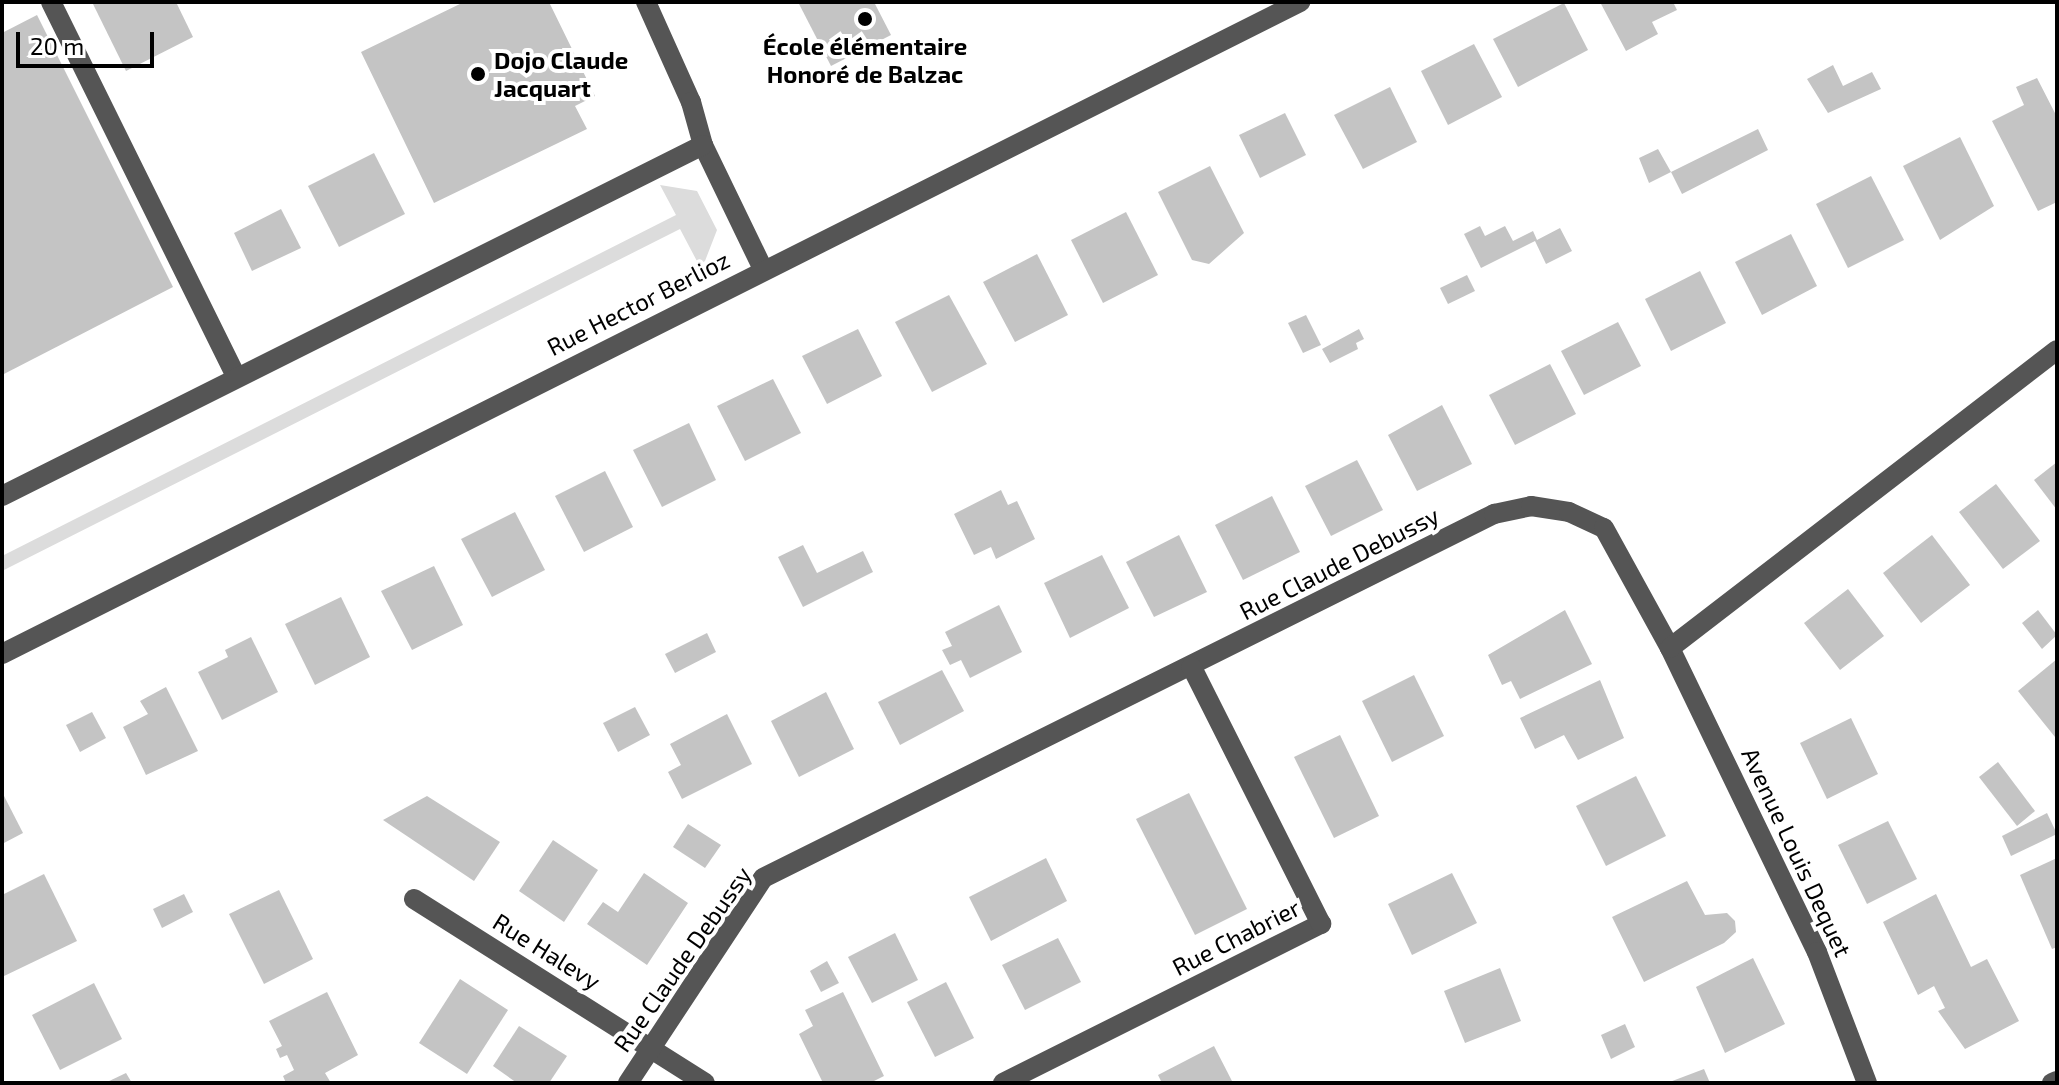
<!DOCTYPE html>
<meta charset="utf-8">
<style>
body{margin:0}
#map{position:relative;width:2059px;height:1085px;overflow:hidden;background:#fff;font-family:"Exo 2",sans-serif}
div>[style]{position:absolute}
.green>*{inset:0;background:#dcdcdc}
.building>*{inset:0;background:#c4c4c4}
.minor>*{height:20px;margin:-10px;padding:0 10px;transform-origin:10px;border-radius:10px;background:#555}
.dots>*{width:22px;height:22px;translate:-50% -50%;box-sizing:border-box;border:4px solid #fff;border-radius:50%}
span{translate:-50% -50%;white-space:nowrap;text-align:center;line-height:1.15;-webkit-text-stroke:8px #fff;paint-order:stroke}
.poi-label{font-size:24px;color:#000;font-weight:700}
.left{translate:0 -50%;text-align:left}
.street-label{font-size:24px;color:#000}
.frame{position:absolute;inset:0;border:4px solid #000;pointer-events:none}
.scale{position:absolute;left:16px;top:32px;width:138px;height:36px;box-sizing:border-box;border:4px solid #000;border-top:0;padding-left:10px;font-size:24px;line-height:28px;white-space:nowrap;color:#000;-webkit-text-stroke:6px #fff;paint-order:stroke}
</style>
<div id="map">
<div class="green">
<div style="clip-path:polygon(660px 185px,697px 191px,717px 230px,705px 261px,699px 265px,680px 229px,2px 571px,2px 556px,676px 215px)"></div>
</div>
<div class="building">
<div style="clip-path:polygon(92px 2px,176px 2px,193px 37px,126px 71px)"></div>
<div style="clip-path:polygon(464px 2px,549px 2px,595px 96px,575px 106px,587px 129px,434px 203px,361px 52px)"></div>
<div style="clip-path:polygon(798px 2px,874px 2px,891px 35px,831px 66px)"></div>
<div style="clip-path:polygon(1600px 2px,1673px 2px,1677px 10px,1652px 22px,1658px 34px,1626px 51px)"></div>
<div style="clip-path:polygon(1564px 3px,1588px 50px,1518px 87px,1493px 39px)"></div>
<div style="clip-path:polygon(37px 15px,173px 287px,2px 375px,2px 33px)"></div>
<div style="clip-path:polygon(1474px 44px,1502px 97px,1448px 125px,1421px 71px)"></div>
<div style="clip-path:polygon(1833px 65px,1843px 86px,1872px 72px,1881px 89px,1828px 113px,1807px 79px)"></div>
<div style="clip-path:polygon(2037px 78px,2057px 117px,2057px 202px,2038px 211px,1992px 121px,2024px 105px,2016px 87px)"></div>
<div style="clip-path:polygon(1390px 87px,1417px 142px,1363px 169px,1334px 115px)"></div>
<div style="clip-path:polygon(1285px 113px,1306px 155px,1260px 178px,1239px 135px)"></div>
<div style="clip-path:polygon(1758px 129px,1768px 150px,1682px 194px,1671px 172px,1649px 183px,1639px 158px,1658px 149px,1671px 172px)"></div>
<div style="clip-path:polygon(1960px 137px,1994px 206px,1940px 240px,1903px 166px)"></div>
<div style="clip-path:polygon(374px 153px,405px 214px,339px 247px,308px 186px)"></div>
<div style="clip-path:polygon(1210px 166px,1244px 233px,1209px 264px,1192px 260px,1158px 192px)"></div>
<div style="clip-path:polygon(1871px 176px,1904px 240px,1848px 268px,1816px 204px)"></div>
<div style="clip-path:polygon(281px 209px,301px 248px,252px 271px,234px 233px)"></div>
<div style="clip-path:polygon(1126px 212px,1158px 275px,1103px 303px,1071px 240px)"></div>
<div style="clip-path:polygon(1480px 226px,1485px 236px,1505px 226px,1513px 241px,1533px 231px,1537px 240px,1560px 228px,1572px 251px,1546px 264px,1535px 241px,1481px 268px,1464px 234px)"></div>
<div style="clip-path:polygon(1791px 234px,1817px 286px,1762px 315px,1735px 262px)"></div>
<div style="clip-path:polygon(1037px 254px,1068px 315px,1015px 342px,983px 282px)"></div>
<div style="clip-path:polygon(1700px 271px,1726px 323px,1671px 351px,1645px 299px)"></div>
<div style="clip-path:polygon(1467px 275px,1475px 291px,1448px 304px,1440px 288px)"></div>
<div style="clip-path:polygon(949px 295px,987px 364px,932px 392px,895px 322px)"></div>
<div style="clip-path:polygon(1306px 315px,1321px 345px,1303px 353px,1288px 323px)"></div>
<div style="clip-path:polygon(1618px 322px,1641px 366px,1584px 395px,1561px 351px)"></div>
<div style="clip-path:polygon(858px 329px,882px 376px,827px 404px,802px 356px)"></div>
<div style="clip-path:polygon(1359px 329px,1364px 339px,1356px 343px,1358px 349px,1330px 363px,1322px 349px)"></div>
<div style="clip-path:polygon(1550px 364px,1576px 414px,1515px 445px,1489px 395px)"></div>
<div style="clip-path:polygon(773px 379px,801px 433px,745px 461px,717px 406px)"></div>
<div style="clip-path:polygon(1442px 405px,1472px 464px,1417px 491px,1388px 435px)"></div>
<div style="clip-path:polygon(689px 423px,716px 480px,662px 507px,633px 450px)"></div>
<div style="clip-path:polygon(1357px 460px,1383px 510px,1331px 536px,1305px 486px)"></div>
<div style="clip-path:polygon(2057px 462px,2057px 510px,2034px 480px)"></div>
<div style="clip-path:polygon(605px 471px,633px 527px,584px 552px,555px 496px)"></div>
<div style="clip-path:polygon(1996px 484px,2040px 541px,2003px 569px,1959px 512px)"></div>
<div style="clip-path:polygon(1001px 490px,1008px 505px,1017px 501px,1035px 539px,996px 559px,991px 547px,974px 555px,954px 514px)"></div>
<div style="clip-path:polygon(1272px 496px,1300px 552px,1243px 580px,1215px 525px)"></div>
<div style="clip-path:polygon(515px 512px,545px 570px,492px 597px,461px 539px)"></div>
<div style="clip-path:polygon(1179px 535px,1207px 592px,1154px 617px,1126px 562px)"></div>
<div style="clip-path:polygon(1932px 535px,1970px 585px,1921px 623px,1883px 573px)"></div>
<div style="clip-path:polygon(803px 545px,817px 573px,863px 551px,873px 572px,803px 607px,778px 557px)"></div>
<div style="clip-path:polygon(1102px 555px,1129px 608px,1070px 638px,1044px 583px)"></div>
<div style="clip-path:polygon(434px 566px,463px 625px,412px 650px,381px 591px)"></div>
<div style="clip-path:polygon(1848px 589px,1884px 636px,1840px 670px,1804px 623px)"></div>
<div style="clip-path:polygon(341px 597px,370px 657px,315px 685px,285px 624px)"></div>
<div style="clip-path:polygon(999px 605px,1022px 652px,970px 678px,961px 660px,950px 665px,942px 650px,952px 646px,945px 632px)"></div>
<div style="clip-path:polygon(1565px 610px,1592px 664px,1520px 699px,1511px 681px,1502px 685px,1488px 655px)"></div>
<div style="clip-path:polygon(2038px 610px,2057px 635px,2042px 649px,2022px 623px)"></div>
<div style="clip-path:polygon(707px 633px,716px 652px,675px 673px,665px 654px)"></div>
<div style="clip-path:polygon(251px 637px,278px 692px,222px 720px,198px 672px,228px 657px,225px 650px)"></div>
<div style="clip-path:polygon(2057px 659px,2057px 735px,2055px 737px,2018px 691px)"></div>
<div style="clip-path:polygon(942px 670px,964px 711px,900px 745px,878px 702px)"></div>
<div style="clip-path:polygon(1414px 675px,1444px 736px,1392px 762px,1362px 701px)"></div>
<div style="clip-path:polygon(1600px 680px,1624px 738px,1578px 760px,1564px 735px,1535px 749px,1520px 718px)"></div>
<div style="clip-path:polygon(166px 687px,198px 751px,146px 775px,123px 727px,148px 714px,140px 701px)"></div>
<div style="clip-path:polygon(826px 692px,854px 749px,799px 777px,771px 721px)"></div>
<div style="clip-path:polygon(635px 707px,650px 735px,618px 752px,603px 723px)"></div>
<div style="clip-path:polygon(92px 712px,106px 738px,80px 752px,66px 725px)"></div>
<div style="clip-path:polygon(727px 714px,752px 764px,682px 799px,668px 772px,681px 765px,670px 744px)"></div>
<div style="clip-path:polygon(1851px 718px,1878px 774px,1827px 799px,1800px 743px)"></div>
<div style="clip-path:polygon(1340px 735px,1379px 816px,1334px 838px,1294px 757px)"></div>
<div style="clip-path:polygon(1998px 762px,2035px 811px,2017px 826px,1979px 777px)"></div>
<div style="clip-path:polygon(1636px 776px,1666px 836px,1606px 866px,1576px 806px)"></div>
<div style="clip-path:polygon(2px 792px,23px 833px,2px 844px)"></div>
<div style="clip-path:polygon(1189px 793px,1247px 909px,1195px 935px,1136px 819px)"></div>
<div style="clip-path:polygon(427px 796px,500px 842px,474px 881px,383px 820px)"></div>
<div style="clip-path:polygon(2047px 813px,2057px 834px,2011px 856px,2002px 836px)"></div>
<div style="clip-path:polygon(1888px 821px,1917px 879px,1867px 904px,1838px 845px)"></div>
<div style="clip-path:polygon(688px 824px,721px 845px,705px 868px,673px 847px)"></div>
<div style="clip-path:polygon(553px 840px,598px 870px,564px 922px,519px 891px)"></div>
<div style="clip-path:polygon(1046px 858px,1067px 901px,991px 941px,969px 897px)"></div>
<div style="clip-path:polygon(2057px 858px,2057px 947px,2052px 949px,2020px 875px)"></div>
<div style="clip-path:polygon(644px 873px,688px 903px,647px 965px,587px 924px,603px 902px,618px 912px)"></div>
<div style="clip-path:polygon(1452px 873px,1477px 923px,1412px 955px,1388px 904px)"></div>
<div style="clip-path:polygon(44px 874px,77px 941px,2px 977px,2px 895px)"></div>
<div style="clip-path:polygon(1687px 881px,1705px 915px,1727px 913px,1735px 921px,1736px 932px,1724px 943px,1644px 982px,1612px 917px)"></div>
<div style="clip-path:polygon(279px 890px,313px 959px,264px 984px,229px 914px)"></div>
<div style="clip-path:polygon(184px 894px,193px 912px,162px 928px,153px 909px)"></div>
<div style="clip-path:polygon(1936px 894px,1971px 967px,1987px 959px,2019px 1021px,1965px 1049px,1938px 1011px,1945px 1008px,1934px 986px,1918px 995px,1883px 922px)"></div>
<div style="clip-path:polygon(895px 933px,918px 980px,872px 1003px,848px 957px)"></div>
<div style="clip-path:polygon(1058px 938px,1081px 982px,1025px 1010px,1002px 965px)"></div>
<div style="clip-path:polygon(1753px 958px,1785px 1024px,1725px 1053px,1696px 987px)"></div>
<div style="clip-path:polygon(827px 961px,839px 983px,821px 992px,810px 971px)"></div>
<div style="clip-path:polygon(1500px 968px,1521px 1021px,1465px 1043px,1444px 991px)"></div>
<div style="clip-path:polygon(460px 979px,508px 1010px,467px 1074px,419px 1043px)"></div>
<div style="clip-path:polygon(946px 982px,974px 1038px,935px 1057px,907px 1002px)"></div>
<div style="clip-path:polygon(94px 983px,122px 1039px,60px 1070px,32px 1015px)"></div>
<div style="clip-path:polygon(327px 992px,358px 1055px,325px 1073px,331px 1083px,286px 1083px,283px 1076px,294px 1070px,287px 1055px,280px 1058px,276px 1049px,282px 1046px,269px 1021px)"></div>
<div style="clip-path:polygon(843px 992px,884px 1076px,870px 1083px,823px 1083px,799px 1034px,813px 1026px,805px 1010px)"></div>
<div style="clip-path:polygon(1625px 1024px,1635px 1047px,1611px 1059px,1601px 1035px)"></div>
<div style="clip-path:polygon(519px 1026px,567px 1056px,549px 1083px,517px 1083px,493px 1066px)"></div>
<div style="clip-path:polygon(1214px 1046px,1233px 1083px,1162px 1083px,1158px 1075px)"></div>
<div style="clip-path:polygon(1704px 1069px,1710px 1083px,1667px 1083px)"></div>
<div style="clip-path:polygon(126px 1073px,132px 1083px,105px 1083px)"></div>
</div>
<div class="minor">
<div style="left:51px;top:2px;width:419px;rotate:63.7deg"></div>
<div style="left:646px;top:2px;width:110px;rotate:65.8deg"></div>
<div style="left:691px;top:102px;width:45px;rotate:74.4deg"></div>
<div style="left:703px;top:145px;width:138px;rotate:64.2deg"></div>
<div style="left:2px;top:496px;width:784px;rotate:-26.6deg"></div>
<div style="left:1670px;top:648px;width:338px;rotate:64.2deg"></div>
<div style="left:1817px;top:952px;width:140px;rotate:69.1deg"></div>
<div style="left:2px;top:654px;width:1453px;rotate:-26.67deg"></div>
<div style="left:414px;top:899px;width:344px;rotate:32.3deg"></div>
<div style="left:628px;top:1083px;width:245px;rotate:-56.6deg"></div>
<div style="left:763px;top:878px;width:817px;rotate:-26.47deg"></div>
<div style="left:1494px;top:514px;width:38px;rotate:-12deg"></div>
<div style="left:1531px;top:506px;width:38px;rotate:9deg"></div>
<div style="left:1569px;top:512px;width:38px;rotate:25deg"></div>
<div style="left:1604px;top:528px;width:137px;rotate:61.2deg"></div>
<div style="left:1670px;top:648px;width:488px;rotate:-37.6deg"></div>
<div style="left:1003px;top:1083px;width:356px;rotate:-26.6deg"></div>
<div style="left:1321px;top:924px;width:288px;rotate:-116.7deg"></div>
<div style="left:2052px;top:1083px;width:5px;rotate:-22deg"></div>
</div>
<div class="dots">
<div style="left:865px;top:19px;background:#000"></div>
<div style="left:478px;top:74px;background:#000"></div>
</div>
<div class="poi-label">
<span style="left:865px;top:60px">École élémentaire<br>Honoré de Balzac</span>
<span class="left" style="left:494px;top:74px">Dojo Claude<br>Jacquart</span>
</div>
<div class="street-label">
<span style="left:638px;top:303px;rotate:-27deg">Rue Hector Berlioz</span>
<span style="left:1339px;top:563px;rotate:-27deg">Rue Claude Debussy</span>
<span style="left:1797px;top:852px;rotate:65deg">Avenue Louis Dequet</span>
<span style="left:1236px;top:937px;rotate:-27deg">Rue Chabrier</span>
<span style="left:547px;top:951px;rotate:32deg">Rue Halevy</span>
<span style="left:682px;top:959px;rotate:-55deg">Rue Claude Debussy</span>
</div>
<div class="frame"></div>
<div class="scale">20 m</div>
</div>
